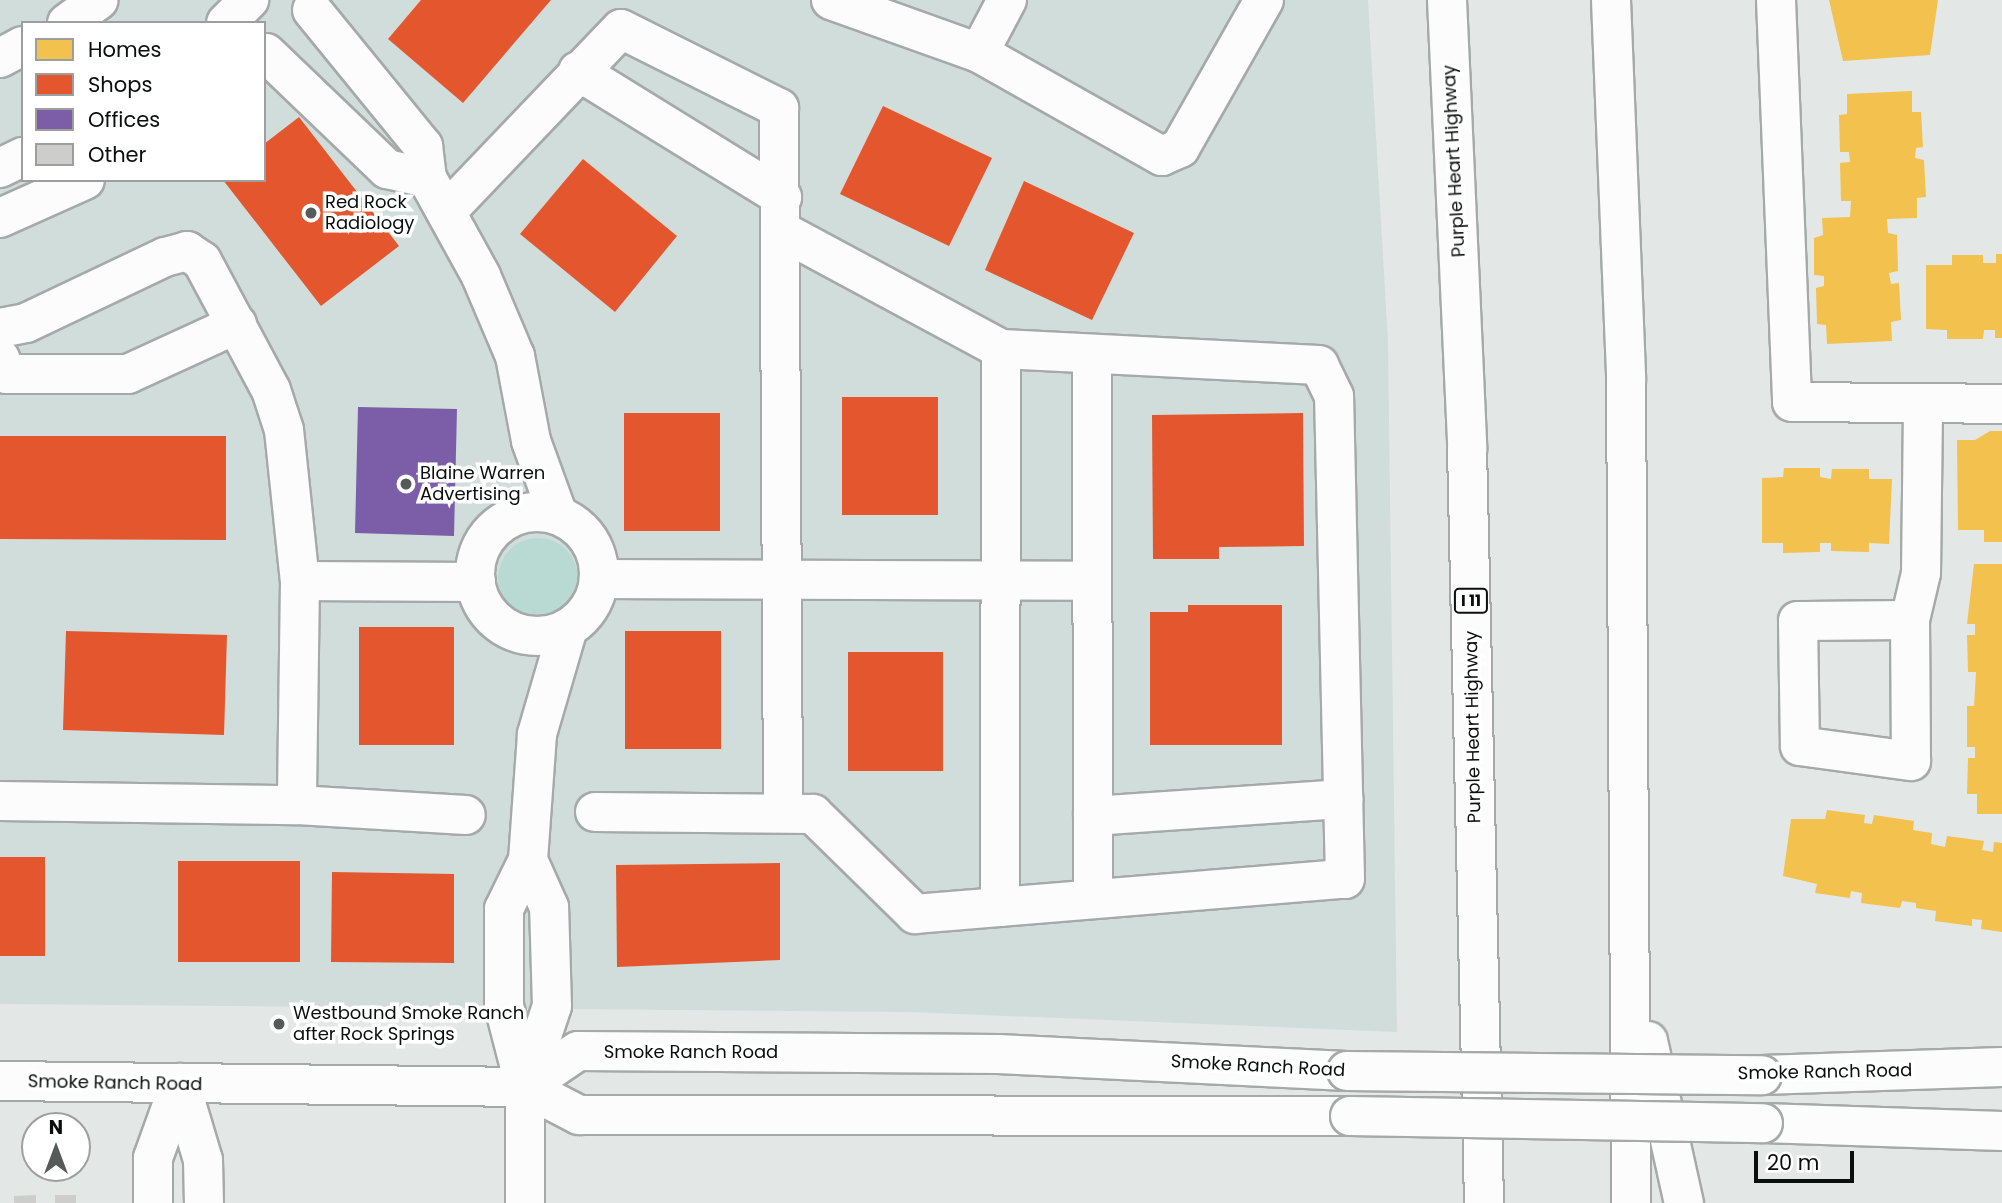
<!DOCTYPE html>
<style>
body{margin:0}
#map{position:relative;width:2002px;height:1203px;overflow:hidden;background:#e3e8e7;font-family:Poppins,sans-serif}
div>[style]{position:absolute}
.built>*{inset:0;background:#d1ddda}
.green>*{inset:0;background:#b9dad3}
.round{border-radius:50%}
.homes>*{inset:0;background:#f2c14e}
.shops>*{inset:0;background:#e4572e}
.offices>*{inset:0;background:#7b5ea7}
.building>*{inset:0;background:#cdcecc}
.roads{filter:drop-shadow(2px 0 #a5aaa9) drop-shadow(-2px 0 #a5aaa9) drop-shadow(0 2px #a5aaa9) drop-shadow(0 -2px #a5aaa9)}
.minor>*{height:38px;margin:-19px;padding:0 19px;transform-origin:19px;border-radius:19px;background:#fbfcfb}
.minor>.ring{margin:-19px;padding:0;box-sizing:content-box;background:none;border:38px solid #fbfcfb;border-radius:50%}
.major>*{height:38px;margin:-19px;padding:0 19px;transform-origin:19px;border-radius:19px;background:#fbfcfb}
.highway>*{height:38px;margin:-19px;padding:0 19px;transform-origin:19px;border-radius:19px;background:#fbfcfb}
.bridges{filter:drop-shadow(2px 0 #a5aaa9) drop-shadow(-2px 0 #a5aaa9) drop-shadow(0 2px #a5aaa9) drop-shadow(0 -2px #a5aaa9)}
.major-bridge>*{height:38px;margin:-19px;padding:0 19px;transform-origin:19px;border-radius:19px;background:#fbfcfb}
.dots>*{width:19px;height:19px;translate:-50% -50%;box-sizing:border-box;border:4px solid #fff;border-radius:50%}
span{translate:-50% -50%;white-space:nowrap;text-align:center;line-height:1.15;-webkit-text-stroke:7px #fff;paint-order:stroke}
.shield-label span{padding:2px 5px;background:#fff;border:2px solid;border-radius:5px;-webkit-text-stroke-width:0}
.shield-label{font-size:16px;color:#0a0e0d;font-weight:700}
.street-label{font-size:18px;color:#0a0e0d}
.poi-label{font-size:18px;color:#0a0e0d}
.left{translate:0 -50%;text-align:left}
.legend{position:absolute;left:21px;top:21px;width:245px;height:161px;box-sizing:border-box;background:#fff;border:2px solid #9d9f9e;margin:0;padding:9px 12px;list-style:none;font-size:21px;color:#0a0e0d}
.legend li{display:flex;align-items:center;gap:14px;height:35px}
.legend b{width:35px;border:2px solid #9d9f9e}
.north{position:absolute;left:21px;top:1112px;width:70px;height:70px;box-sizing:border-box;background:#fff;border:2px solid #9d9f9e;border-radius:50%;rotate:0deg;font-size:19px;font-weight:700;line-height:28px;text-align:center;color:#0a0e0d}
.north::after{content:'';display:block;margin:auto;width:24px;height:32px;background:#565a59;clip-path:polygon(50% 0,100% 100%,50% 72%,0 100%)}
.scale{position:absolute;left:1754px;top:1151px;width:100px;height:32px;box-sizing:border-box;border:4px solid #0a0e0d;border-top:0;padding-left:9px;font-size:21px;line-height:24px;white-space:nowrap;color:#0a0e0d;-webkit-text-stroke:5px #fff;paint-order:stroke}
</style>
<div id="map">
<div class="built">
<div style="clip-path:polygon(evenodd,0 0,1368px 0,1388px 341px,1397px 1032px,910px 1012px,0 1004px,0 0,23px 23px,264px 23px,264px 180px,23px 180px,23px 23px)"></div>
</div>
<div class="green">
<div class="round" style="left:498px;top:538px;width:80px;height:80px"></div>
</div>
<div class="homes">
<div style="clip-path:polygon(1829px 0,1938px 0,1930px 55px,1843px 61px)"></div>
<div style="clip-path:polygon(1912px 91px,1912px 112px,1921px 112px,1923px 147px,1916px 148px,1915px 158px,1924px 160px,1926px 197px,1917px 198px,1917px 218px,1887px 219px,1888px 233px,1897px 235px,1898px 271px,1889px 273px,1891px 284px,1899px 283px,1901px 320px,1891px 322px,1892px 341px,1827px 344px,1826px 325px,1817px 324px,1816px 288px,1824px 286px,1824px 276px,1814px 275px,1814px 238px,1823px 235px,1822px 218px,1850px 217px,1851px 201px,1841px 201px,1840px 163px,1850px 162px,1849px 152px,1840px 152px,1839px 115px,1847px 114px,1847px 94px)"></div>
<div style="clip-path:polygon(1996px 254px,2002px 254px,2002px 338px,1995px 338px,1995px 330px,1984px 330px,1983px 339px,1947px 339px,1947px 330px,1926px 329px,1926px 265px,1952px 265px,1952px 255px,1983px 255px,1983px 263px,1996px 263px)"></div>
<div style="clip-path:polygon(1990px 431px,2002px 431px,2002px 542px,1984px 542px,1984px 530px,1958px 530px,1957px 440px,1975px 440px)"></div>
<div style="clip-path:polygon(1784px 468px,1820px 468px,1820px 477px,1831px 479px,1832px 469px,1869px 469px,1869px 479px,1892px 479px,1889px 544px,1869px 543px,1869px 552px,1831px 551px,1831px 543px,1820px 543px,1820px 552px,1783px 553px,1783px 543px,1762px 543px,1762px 478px,1783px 477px)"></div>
<div style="clip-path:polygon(1974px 564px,2002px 564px,2002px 814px,1977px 814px,1977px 794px,1967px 794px,1968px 758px,1975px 758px,1975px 747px,1967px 747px,1967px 706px,1974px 706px,1976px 672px,1968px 672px,1967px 635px,1975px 635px,1975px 624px,1967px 624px)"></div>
<div style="clip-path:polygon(1827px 810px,1865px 815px,1864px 823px,1872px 824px,1874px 815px,1914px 821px,1913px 830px,1932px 833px,1931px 844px,1945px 847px,1947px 836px,1984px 841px,1982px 850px,1993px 852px,1994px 842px,2002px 843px,2002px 932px,1981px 929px,1982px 920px,1972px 919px,1972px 926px,1935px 921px,1936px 911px,1916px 908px,1916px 903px,1902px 901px,1900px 908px,1861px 903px,1862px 893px,1851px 891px,1850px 898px,1815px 893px,1817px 884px,1783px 876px,1791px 819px,1825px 819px)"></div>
</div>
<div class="shops">
<div style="clip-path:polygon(421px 0,551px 0,463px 103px,388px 39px)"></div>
<div style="clip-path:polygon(883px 106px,992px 158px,949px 246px,840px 194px)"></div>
<div style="clip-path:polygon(299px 117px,399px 246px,321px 306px,223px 180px,264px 180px,264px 144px)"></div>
<div style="clip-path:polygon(583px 159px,677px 236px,615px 312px,520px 234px)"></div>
<div style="clip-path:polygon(1024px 181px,1134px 233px,1092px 320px,985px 270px)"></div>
<div style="clip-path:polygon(842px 397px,938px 397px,938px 515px,842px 515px)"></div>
<div style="clip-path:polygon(624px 413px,720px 413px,720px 531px,624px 531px)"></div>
<div style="clip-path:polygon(1303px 413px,1304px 546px,1219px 547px,1219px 559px,1153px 559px,1152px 415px)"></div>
<div style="clip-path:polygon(0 436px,226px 436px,226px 540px,0 539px)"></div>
<div style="clip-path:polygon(1188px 605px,1282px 605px,1282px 745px,1150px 745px,1150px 612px,1188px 612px)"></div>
<div style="clip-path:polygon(359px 627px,454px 627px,454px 745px,359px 745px)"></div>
<div style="clip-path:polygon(66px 631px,227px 635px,224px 735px,63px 730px)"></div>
<div style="clip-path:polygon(625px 631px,721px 631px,721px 749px,625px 749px)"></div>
<div style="clip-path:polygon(848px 652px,943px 652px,943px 771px,848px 771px)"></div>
<div style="clip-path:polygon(0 857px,45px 857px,45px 956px,0 956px)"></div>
<div style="clip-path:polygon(178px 861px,300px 861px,300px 962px,178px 962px)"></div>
<div style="clip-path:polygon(780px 863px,780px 960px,617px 967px,616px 865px)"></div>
<div style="clip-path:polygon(332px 872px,454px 874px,454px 963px,331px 962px)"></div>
</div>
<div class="offices">
<div style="clip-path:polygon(358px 407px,457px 409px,454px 536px,355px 533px)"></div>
</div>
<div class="building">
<div style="clip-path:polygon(36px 1195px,36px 1203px,14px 1203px,14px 1196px)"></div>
<div style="clip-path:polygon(55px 1195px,76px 1195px,76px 1203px,55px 1203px)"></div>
</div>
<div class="roads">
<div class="minor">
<div style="left:831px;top:0;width:157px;rotate:19.7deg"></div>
<div style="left:979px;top:53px;width:60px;rotate:-62.2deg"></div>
<div style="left:1776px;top:0;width:402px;rotate:87.7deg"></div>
<div style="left:1792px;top:402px;width:210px;rotate:0.5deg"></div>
<div style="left:312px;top:10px;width:176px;rotate:50.8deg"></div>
<div style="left:423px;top:146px;width:32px;rotate:83deg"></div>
<div style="left:427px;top:178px;width:112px;rotate:61.1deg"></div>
<div style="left:481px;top:276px;width:87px;rotate:67deg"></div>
<div style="left:515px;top:356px;width:86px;rotate:79.3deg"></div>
<div style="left:531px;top:441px;width:79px;rotate:70deg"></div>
<div style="left:67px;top:23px;width:39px;rotate:-36deg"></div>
<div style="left:226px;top:23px;width:33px;rotate:-45deg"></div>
<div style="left:266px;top:53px;width:168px;rotate:43.8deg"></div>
<div style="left:387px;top:169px;width:41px;rotate:12.7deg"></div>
<div style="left:979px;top:53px;width:210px;rotate:29.4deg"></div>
<div style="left:1162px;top:156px;width:20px;rotate:-24deg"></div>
<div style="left:1180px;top:148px;width:170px;rotate:-60.4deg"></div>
<div style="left:0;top:58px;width:26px;rotate:-28deg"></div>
<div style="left:578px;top:71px;width:240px;rotate:31.7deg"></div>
<div style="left:0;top:168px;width:25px;rotate:-26deg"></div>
<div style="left:446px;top:212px;width:253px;rotate:-46.3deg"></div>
<div style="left:621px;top:29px;width:177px;rotate:26.6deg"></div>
<div style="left:779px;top:108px;width:705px;rotate:89.67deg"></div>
<div style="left:0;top:218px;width:93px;rotate:-24.1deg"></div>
<div style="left:0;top:328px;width:26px;rotate:-11deg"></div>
<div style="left:26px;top:323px;width:154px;rotate:-25.4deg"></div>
<div style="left:165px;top:257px;width:23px;rotate:-15deg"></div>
<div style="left:187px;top:251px;width:18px;rotate:34deg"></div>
<div style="left:202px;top:261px;width:146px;rotate:61.9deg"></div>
<div style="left:271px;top:390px;width:42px;rotate:72deg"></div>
<div style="left:284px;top:430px;width:152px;rotate:84deg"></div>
<div style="left:300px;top:581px;width:224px;rotate:90.8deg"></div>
<div style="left:1092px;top:357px;width:542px;rotate:89.89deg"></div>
<div style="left:0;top:358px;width:17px;rotate:69deg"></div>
<div style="left:6px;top:374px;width:122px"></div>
<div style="left:128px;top:374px;width:120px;rotate:-24.6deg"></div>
<div class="ring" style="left:475px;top:512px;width:86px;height:86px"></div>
<div style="left:599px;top:579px;width:490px;rotate:0.2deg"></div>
<div style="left:300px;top:581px;width:176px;rotate:0.3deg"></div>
<div style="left:1910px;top:620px;width:112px;rotate:179.5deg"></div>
<div style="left:1798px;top:621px;width:125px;rotate:89.1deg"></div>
<div style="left:1800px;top:746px;width:112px;rotate:7.7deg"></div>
<div style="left:1911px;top:761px;width:141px;rotate:-90.4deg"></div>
<div style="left:1910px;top:620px;width:48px;rotate:-76.8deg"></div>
<div style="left:1921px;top:573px;width:170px;rotate:-89.3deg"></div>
<div style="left:0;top:801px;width:297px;rotate:0.8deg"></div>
<div style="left:297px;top:805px;width:169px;rotate:3.4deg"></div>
<div style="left:595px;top:812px;width:218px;rotate:0.5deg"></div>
<div style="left:813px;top:814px;width:143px;rotate:44.4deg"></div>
<div style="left:915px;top:914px;width:431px;rotate:-4.7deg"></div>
<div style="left:1345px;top:879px;width:483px;rotate:-91.3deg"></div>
<div style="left:1334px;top:396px;width:34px;rotate:-116deg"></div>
<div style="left:1319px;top:365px;width:318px;rotate:-177.1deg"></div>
<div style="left:1001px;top:349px;width:247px;rotate:-151.7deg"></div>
<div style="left:1093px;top:816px;width:251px;rotate:-3.9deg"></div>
<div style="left:1000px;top:907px;width:558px;rotate:-89.9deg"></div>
<div style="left:180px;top:1083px;width:80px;rotate:73.4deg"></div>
<div style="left:203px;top:1160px;width:43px;rotate:88.7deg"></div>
<div style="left:525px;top:1087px;width:84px;rotate:-104.5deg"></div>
<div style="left:504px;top:1006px;width:97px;rotate:-90deg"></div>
<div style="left:504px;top:909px;width:55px;rotate:-63.9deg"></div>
<div style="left:528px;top:860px;width:126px;rotate:-85.9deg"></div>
<div style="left:537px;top:734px;width:110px;rotate:-73.7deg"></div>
<div style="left:525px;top:1087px;width:85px;rotate:-71.6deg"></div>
<div style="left:552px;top:1006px;width:99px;rotate:-91.7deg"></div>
<div style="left:549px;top:907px;width:51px;rotate:-114.1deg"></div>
<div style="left:153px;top:1203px;width:45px;rotate:-90deg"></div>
<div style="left:153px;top:1158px;width:80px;rotate:-70.2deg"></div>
</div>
<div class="major">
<div style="left:1762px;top:1075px;width:240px;rotate:-1.9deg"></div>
<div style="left:0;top:1081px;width:525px;rotate:0.65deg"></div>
<div style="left:525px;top:1087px;width:61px;rotate:27.4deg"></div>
<div style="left:579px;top:1115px;width:771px;rotate:0.07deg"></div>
<div style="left:525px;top:1087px;width:64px;rotate:-34.2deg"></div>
<div style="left:578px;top:1051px;width:420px;rotate:0.4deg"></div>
<div style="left:998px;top:1054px;width:349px;rotate:2.8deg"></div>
<div style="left:525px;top:1087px;width:116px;rotate:90deg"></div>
<div style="left:1763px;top:1123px;width:239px;rotate:1.9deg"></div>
</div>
<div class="highway">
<div style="left:1447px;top:0;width:448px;rotate:87.4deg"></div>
<div style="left:1467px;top:448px;width:755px;rotate:88.71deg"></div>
<div style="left:1611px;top:0;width:378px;rotate:87.7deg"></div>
<div style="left:1626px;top:378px;width:825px;rotate:89.65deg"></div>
<div style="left:1648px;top:1041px;width:166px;rotate:77.5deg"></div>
</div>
</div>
<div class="bridges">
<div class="major-bridge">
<div style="left:1347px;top:1071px;width:415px;rotate:0.6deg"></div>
<div style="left:1350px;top:1116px;width:413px;rotate:1deg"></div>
</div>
</div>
<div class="dots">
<div style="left:311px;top:213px;background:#565a59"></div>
<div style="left:406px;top:484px;background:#565a59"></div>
<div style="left:279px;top:1024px;background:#565a59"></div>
</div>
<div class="shield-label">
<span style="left:1471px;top:601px">I 11</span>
</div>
<div class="street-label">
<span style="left:1454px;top:161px;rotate:-93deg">Purple Heart Highway</span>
<span style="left:1473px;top:727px;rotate:-91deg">Purple Heart Highway</span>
<span style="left:691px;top:1052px">Smoke Ranch Road</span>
<span style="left:1258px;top:1066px;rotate:3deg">Smoke Ranch Road</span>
<span style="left:1825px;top:1072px;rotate:-1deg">Smoke Ranch Road</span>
<span style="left:115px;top:1083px;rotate:1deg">Smoke Ranch Road</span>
</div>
<div class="poi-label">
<span class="left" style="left:325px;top:213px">Red Rock<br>Radiology</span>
<span class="left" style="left:420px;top:484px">Blaine Warren<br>Advertising</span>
<span class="left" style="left:293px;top:1024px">Westbound Smoke Ranch<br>after Rock Springs</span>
</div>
<ul class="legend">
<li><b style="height:19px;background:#f2c14e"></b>Homes</li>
<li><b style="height:19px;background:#e4572e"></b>Shops</li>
<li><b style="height:19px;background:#7b5ea7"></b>Offices</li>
<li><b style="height:19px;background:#cdcecc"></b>Other</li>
</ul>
<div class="north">N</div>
<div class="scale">20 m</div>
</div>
